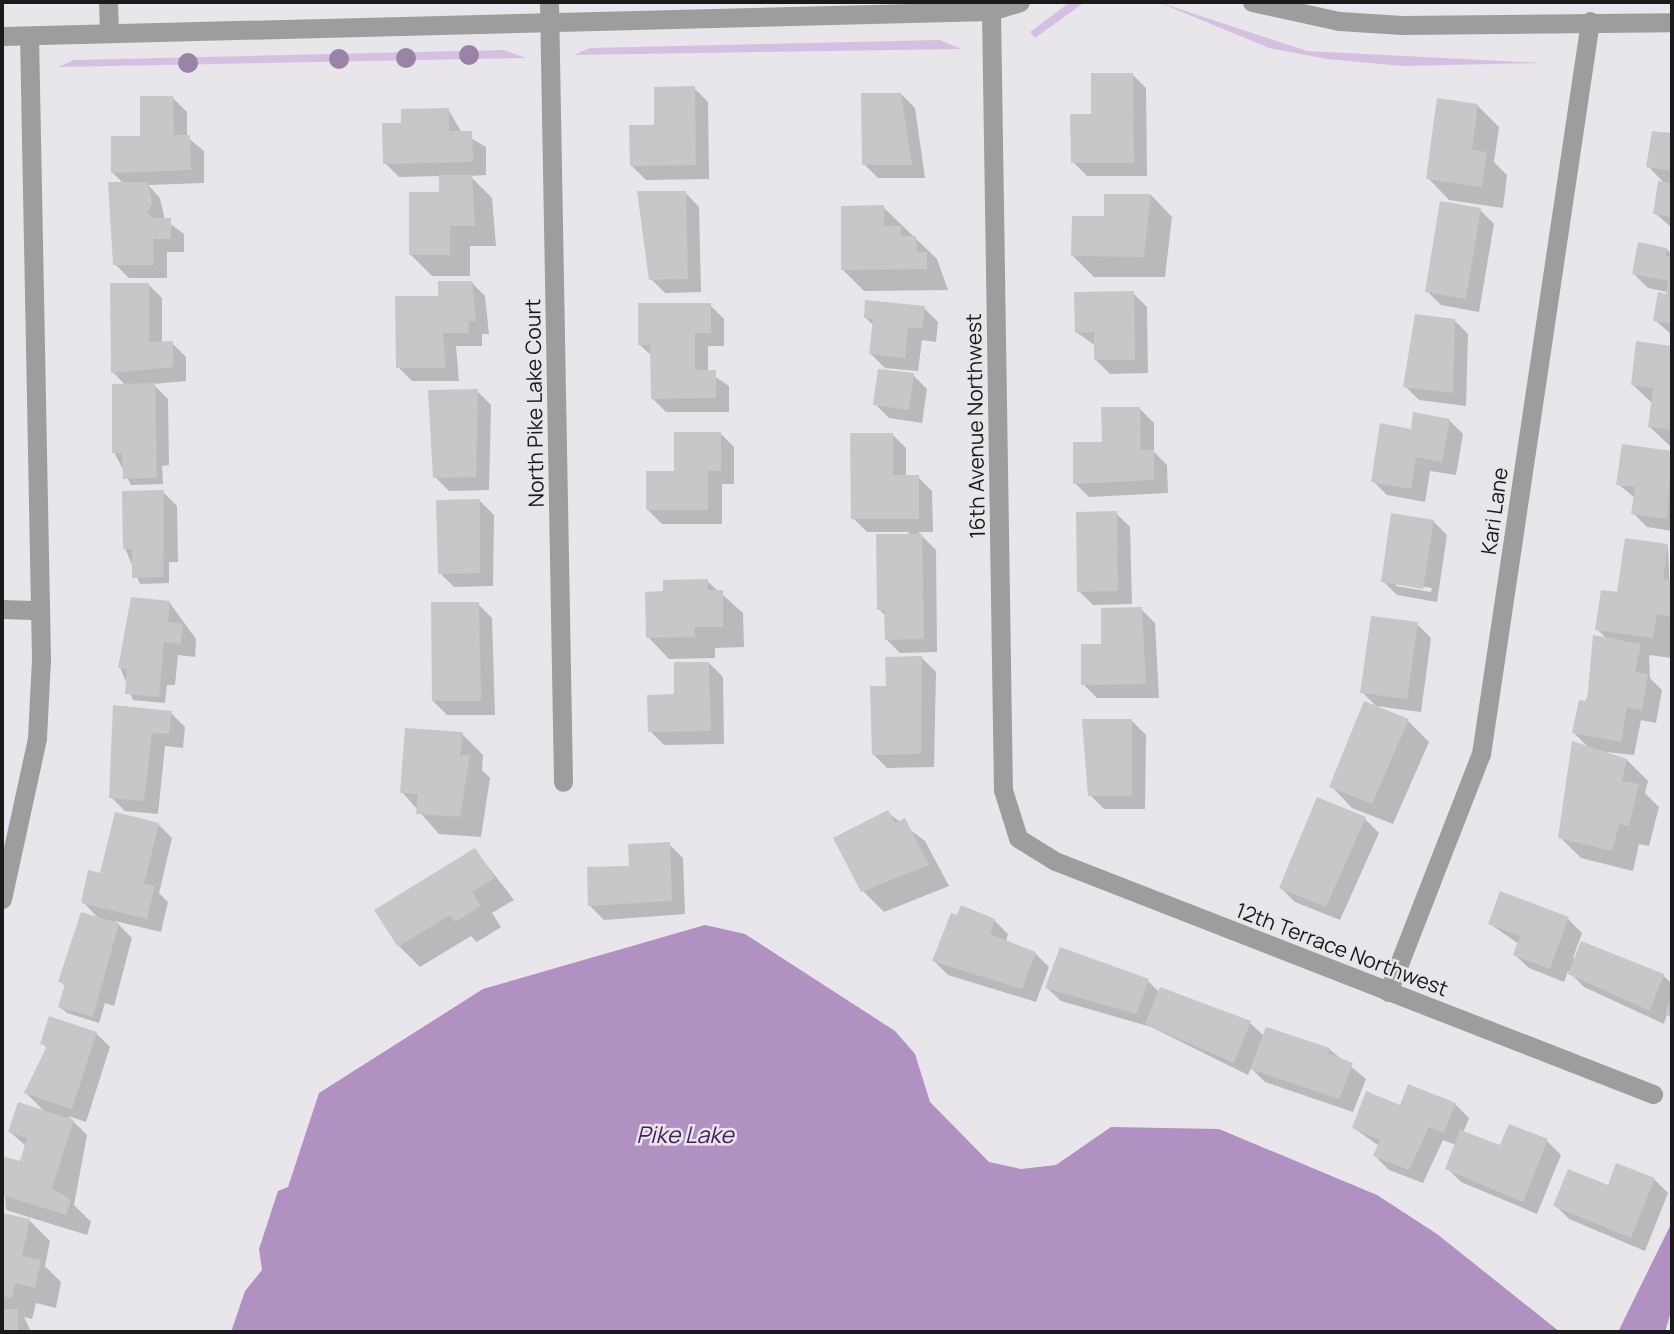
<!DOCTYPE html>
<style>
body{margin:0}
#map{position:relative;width:1674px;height:1334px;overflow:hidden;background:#e8e6ea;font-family:Manrope,sans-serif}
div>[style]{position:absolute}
.green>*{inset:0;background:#d6c0e2}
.water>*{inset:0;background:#b091c1}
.shadow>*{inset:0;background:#0003}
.building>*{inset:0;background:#c9c6ca}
.minor>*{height:19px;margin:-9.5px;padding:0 9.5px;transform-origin:9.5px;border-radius:9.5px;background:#9e9d9e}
.tertiary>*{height:19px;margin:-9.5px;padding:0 9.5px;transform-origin:9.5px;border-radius:9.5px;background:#9e9d9e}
.trees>*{width:20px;height:20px;margin:-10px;border-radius:50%;background:#9a83a6}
span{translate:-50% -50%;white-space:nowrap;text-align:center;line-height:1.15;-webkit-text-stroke:5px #e8e6ea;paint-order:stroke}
.street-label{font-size:21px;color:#1b1a1b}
.water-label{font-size:23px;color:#451d58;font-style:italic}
.frame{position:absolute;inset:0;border:4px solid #1b1a1b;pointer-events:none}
</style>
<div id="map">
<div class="green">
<div style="clip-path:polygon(1070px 2px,1085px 2px,1035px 38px,1030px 32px)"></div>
<div style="clip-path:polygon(1158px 2px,1307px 51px,1542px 63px,1403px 66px,1327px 59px,1269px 48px)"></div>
<div style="clip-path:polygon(940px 40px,961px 49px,574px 55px,590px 48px)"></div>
<div style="clip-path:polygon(504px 50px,526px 58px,58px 67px,74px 60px)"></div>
</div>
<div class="water">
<div style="clip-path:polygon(705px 925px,745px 934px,895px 1031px,915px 1054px,930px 1102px,989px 1162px,1021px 1169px,1056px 1165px,1111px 1127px,1219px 1129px,1377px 1195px,1437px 1234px,1560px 1332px,231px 1332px,245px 1291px,262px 1270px,259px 1249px,278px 1191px,288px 1187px,319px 1093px,483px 989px)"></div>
<div style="clip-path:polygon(1672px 1222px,1672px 1308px,1665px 1332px,1618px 1332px)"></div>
</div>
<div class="shadow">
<div style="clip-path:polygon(1132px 74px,1146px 88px,1147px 176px,1087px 176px,1073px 162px,1093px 116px)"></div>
<div style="clip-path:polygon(694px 88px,708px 102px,709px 179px,646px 180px,632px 166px,656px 126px)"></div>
<div style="clip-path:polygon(901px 94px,915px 108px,925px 178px,878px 178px,864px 164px)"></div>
<div style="clip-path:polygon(173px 98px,187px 112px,187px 137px,204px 151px,204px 183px,148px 185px,160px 198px,165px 220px,184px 234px,184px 252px,167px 252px,167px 278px,129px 278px,115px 264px,124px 184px,112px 172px)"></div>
<div style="clip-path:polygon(1478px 106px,1499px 127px,1494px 162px,1507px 175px,1503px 208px,1449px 200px,1428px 178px)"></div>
<div style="clip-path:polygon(448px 109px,462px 133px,486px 147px,486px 175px,470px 176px,492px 198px,496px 246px,470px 246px,470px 276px,432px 276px,411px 255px,441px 193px,441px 176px,399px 177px,385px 163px,403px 124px)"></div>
<div style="clip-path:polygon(1653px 133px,1672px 135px,1672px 228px,1655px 213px,1665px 184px,1648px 166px)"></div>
<div style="clip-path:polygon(685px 192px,699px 207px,701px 292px,665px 293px,651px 279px)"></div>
<div style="clip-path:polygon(1151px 195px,1172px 217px,1165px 277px,1094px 277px,1073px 256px,1106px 218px)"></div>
<div style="clip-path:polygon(883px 207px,937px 259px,948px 290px,864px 291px,843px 270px)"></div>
<div style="clip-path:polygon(1480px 210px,1494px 224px,1479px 312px,1441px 305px,1427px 291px)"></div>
<div style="clip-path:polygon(1667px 249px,1672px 255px,1672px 335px,1655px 320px,1668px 292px,1648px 288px,1634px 274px)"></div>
<div style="clip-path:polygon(471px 282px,485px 296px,489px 334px,482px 334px,482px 346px,456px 346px,459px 381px,412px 381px,398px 367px,440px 297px)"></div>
<div style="clip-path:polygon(148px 284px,162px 298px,162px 343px,172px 343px,186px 357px,186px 381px,153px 384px,168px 399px,169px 465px,162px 466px,163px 484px,131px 485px,114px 452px,126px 386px,113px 372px)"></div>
<div style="clip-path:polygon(1133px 293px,1147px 307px,1148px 373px,1110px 374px,1096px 360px,1096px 346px,1076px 332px)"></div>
<div style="clip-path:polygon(710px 305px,724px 319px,724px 346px,708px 346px,708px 372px,729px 386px,729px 412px,666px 412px,652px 398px,652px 356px,640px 345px)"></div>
<div style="clip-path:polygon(924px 308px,938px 322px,936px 342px,922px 340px,918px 371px,885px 368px,871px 354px,874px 326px,865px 317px)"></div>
<div style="clip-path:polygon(1454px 320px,1468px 334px,1466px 406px,1419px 400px,1405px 386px)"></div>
<div style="clip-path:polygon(1670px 347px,1672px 350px,1672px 448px,1650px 427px,1653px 404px,1632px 384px)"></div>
<div style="clip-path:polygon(913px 375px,927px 389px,922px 423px,889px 418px,875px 404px)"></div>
<div style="clip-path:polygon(477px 391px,491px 405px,489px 490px,449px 491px,435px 477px)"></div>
<div style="clip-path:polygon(1140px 409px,1154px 423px,1154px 452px,1167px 465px,1168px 493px,1089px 497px,1075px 483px)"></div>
<div style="clip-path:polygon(1449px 420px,1463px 434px,1456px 475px,1430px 471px,1425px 502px,1387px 495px,1373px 481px,1412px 431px)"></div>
<div style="clip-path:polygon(720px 433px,734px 447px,734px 484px,722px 484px,722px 524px,662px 524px,648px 510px,675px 472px)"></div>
<div style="clip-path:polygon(892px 434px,906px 448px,906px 477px,918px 477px,932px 491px,933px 532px,918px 532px,936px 550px,937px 652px,900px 653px,886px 639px,886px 617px,879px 609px,909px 532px,867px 532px,853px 518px)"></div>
<div style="clip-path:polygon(1623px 446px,1672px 452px,1672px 531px,1647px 527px,1633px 513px,1635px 498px,1618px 484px)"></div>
<div style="clip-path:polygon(163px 492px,177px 506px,178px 562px,169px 562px,169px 583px,140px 584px,125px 548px)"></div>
<div style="clip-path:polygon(480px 501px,494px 515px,493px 586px,454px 587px,440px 573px)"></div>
<div style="clip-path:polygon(1116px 513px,1130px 527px,1132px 604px,1093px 605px,1079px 591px)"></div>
<div style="clip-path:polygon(evenodd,1433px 521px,1447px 535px,1437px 602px,1397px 595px,1383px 581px,1433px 521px,1396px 583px,1432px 588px,1431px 592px,1396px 586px,1396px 583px)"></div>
<div style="clip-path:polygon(1668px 546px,1672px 658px,1649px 655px,1650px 678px,1662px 690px,1656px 723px,1641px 720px,1634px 755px,1597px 751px,1627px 760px,1648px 781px,1645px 793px,1659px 807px,1649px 846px,1639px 844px,1633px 871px,1581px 858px,1560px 837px,1590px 749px,1574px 733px,1608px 640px,1597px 629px,1618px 594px)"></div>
<div style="clip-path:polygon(707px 581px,743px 613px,744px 647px,715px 648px,715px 658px,669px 659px,648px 637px)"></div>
<div style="clip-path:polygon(169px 602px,196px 639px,195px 657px,178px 655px,175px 685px,167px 685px,165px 703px,133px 700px,120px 667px)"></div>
<div style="clip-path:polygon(478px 604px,492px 618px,495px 715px,447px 715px,433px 701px)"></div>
<div style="clip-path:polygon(1141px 609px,1155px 623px,1159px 698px,1097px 698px,1083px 684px,1103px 645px)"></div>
<div style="clip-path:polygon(1417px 624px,1431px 638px,1421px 712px,1376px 706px,1362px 692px)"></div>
<div style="clip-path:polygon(922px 658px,936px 672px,934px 767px,887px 768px,873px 754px,888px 688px)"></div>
<div style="clip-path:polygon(709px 663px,723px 677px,724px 744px,664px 745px,650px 731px)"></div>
<div style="clip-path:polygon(115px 707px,171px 713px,185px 727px,183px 748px,165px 746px,158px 814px,125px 811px,111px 797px)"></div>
<div style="clip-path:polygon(1132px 721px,1146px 735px,1145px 809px,1104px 809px,1090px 795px)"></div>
<div style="clip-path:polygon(1408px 721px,1429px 742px,1393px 824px,1352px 808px,1331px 786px)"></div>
<div style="clip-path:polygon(462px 734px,483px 755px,482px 770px,490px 778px,481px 837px,439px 834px,402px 792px)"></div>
<div style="clip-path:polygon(1318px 799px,1365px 819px,1379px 833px,1340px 920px,1295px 902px,1281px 888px)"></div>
<div style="clip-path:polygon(887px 812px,925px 841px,949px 886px,884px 912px,863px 891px)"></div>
<div style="clip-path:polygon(158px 824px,172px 838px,159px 893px,168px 902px,161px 932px,115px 921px,132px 938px,114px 1006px,105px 1003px,99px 1023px,67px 1013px,60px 1007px,66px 987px,60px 981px,99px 919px,83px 902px,102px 875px)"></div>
<div style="clip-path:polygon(669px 844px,683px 858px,685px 914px,604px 920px,590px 906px,631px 868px)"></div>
<div style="clip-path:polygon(475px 850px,514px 900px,492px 913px,501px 927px,477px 942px,471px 936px,420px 967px,399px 946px)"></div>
<div style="clip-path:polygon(1568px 919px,1582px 933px,1573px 958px,1663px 975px,1672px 984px,1672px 1019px,1667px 1014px,1664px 1024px,1584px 987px,1568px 971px,1564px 982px,1529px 968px,1515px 955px,1519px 944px,1490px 924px)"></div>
<div style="clip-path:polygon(994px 920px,1008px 934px,1006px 942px,1035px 953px,1049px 967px,1036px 1002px,948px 975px,934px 961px)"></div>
<div style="clip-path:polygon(1148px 981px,1160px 993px,1250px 1023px,1264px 1036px,1329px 1049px,1366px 1079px,1353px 1112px,1265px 1082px,1251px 1068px,1248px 1075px,1151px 1027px,1061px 1001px,1047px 988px)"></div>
<div style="clip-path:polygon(96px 1033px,110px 1047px,86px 1122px,68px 1116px,87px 1135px,74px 1205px,91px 1222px,87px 1235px,6px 1210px,2px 1158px,21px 1164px,26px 1146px,10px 1132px,45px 1112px,26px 1093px,48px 1049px,42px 1043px)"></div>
<div style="clip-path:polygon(1455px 1104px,1469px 1118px,1463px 1133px,1501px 1148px,1547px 1141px,1561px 1155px,1537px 1214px,1461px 1182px,1447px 1168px,1456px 1145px,1443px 1140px,1423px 1183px,1389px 1170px,1375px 1156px,1379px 1146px,1354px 1128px)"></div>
<div style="clip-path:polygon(1654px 1179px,1668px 1193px,1645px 1251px,1569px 1219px,1555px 1205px)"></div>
<div style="clip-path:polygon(2px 1215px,29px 1220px,50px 1241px,45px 1266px,61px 1282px,56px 1308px,36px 1303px,32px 1319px,24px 1317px,31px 1332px,2px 1332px)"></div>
</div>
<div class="building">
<div style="clip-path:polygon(1091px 73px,1133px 73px,1134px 163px,1071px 163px,1070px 114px,1091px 114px)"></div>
<div style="clip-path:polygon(695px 86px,696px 165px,630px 166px,629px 125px,654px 125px,654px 87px)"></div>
<div style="clip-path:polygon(861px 93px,901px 93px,912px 165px,862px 165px)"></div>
<div style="clip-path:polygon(140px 96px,173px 96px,174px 135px,190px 135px,191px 170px,111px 173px,111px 136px,140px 136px)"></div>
<div style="clip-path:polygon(1437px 98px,1478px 104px,1472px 150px,1487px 152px,1482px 187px,1426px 179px)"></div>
<div style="clip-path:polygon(449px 108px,449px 131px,472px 131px,473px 162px,383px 164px,382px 123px,401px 123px,401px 109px)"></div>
<div style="clip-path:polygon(1652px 131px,1672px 133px,1672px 171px,1646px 167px)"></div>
<div style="clip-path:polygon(439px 175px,472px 175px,475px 226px,450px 226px,450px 255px,409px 255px,409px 192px,439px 192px)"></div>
<div style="clip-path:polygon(1658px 181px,1672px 183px,1672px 217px,1653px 214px)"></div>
<div style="clip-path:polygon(108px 182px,147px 182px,153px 203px,147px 212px,153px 218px,171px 218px,171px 239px,153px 239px,154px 265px,113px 265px)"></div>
<div style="clip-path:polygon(637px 191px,686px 191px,688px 279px,649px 280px)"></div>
<div style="clip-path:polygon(1104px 194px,1151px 194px,1144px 257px,1071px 256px,1072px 216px,1104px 216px)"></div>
<div style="clip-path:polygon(1440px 201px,1481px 208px,1466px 299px,1425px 292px)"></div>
<div style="clip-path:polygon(884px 205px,884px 226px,901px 226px,901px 236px,916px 236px,917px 252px,927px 252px,927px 269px,841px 270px,841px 206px)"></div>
<div style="clip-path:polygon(1638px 242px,1667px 248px,1666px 256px,1672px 257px,1672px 324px,1653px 321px,1658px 292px,1666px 294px,1668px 281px,1632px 274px)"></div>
<div style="clip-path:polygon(438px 281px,472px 281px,476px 321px,469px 321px,469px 333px,443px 333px,446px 368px,396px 368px,395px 296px,438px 296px)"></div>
<div style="clip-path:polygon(110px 283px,149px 283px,149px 342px,173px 341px,173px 367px,111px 373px)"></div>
<div style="clip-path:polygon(1134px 291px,1135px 360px,1094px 360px,1094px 332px,1075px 333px,1074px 292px)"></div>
<div style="clip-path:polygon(865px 300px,925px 306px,922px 329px,908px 327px,905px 358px,869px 354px,873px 319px,864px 318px)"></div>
<div style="clip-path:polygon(638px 303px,711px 303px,711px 333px,695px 333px,695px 370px,716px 370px,716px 398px,651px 399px,650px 345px,638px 345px)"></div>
<div style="clip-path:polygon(1415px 314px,1455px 319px,1453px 393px,1403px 387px)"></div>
<div style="clip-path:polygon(1636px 341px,1671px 346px,1672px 430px,1648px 427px,1653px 388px,1631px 385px)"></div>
<div style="clip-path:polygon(878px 369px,914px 373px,909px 410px,873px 405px)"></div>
<div style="clip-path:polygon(155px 383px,157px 478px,123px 479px,122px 453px,112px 453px,112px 384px)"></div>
<div style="clip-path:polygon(478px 389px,476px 477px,433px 478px,428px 390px)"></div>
<div style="clip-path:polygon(1101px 407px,1140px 407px,1141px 450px,1154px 450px,1154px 480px,1073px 484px,1073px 442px,1102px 442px)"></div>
<div style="clip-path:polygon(1413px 412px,1450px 419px,1442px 462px,1416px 457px,1411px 489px,1371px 482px,1380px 423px,1411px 429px)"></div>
<div style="clip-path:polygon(674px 432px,721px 432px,721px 471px,708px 471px,708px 510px,646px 510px,646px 471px,674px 471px)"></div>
<div style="clip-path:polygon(850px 433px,893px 433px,893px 475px,919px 475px,919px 519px,851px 519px)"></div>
<div style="clip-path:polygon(1622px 444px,1672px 451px,1667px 519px,1631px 514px,1635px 487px,1616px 485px)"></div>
<div style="clip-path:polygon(164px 490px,163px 577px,132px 578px,132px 549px,123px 549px,122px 491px)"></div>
<div style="clip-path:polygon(480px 499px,480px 573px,438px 574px,436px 500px)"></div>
<div style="clip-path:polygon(1117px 511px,1118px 591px,1077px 592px,1076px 512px)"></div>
<div style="clip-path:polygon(1391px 513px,1434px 520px,1423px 589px,1381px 582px)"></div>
<div style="clip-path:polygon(876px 534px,922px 534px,924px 639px,885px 640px,884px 610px,877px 610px)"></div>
<div style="clip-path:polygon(1625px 538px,1668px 544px,1663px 579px,1672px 580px,1672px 617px,1657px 614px,1653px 638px,1595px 630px,1601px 590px,1617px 592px)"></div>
<div style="clip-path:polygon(708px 579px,708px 590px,723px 590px,723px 627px,694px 627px,695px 637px,646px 638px,645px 592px,663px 591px,663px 580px)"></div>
<div style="clip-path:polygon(131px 597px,170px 601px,168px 622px,183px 624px,181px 644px,164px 642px,159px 697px,125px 694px,127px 669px,118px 668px)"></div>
<div style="clip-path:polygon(431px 602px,479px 602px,481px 701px,432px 701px)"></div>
<div style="clip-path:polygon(1142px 607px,1146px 684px,1081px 685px,1081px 644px,1101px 644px,1101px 608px)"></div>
<div style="clip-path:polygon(1371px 616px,1418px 622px,1407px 699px,1360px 693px)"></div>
<div style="clip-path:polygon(1593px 635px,1641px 644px,1635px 672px,1648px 674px,1642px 710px,1627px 707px,1621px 742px,1572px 733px,1579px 700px,1587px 701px)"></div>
<div style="clip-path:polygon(922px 656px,921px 754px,872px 755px,870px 686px,886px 686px,885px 657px)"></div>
<div style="clip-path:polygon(674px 662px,709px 662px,711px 731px,648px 732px,647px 695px,674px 694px)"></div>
<div style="clip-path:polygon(1364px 701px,1409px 719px,1372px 804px,1329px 787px)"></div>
<div style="clip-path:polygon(113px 705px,172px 711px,169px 734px,152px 733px,144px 801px,109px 798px)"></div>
<div style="clip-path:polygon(1082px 719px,1132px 719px,1132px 796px,1088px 796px)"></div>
<div style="clip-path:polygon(405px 728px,463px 732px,460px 755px,470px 755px,460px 817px,416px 814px,418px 794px,400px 793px)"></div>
<div style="clip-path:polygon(1572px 741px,1627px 759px,1622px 781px,1639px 784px,1629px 826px,1619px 824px,1612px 851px,1558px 838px)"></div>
<div style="clip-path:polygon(1317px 797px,1366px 817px,1326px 907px,1279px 888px)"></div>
<div style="clip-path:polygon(888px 810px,895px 823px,905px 818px,929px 865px,861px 892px,833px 838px)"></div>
<div style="clip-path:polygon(115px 812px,159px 823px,144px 884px,155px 886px,147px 919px,81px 903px,88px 870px,100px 873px)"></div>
<div style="clip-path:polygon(670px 842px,672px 901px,588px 906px,587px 867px,629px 866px,628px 844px)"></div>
<div style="clip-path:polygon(475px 848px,495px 878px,472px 892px,481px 906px,455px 922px,450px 915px,398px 947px,374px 910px)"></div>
<div style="clip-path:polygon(1500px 891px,1569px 917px,1550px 969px,1513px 955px,1520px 936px,1488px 924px)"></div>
<div style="clip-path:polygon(961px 905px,995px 919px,990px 934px,1036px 952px,1022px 989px,932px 961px,951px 913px,957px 915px)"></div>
<div style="clip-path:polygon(81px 912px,119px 923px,93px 1017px,58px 1007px,65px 984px,58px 982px)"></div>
<div style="clip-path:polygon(1581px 941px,1664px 974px,1650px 1011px,1568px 974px)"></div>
<div style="clip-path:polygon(1060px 947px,1149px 979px,1136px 1014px,1045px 988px)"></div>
<div style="clip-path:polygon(1160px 987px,1251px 1021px,1234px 1063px,1145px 1024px)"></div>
<div style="clip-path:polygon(1672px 994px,1672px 1017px,1665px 1014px)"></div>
<div style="clip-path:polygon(49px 1016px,97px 1032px,72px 1109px,24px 1093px,47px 1046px,40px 1044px)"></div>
<div style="clip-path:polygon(1266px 1027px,1330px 1048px,1328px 1053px,1353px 1063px,1339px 1099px,1250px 1069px)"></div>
<div style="clip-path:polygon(1408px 1084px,1456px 1103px,1444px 1133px,1429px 1127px,1409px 1170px,1373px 1156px,1380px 1140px,1352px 1128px,1366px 1091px,1400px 1105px)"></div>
<div style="clip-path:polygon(18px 1102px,74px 1120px,52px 1188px,71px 1200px,66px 1215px,2px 1195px,2px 1156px,20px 1161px,27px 1138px,8px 1132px)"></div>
<div style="clip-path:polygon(1509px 1124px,1548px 1139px,1523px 1202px,1445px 1169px,1460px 1130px,1500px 1145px)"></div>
<div style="clip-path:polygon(1616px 1163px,1655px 1178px,1631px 1238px,1553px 1206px,1568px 1169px,1608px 1185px)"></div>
<div style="clip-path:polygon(2px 1213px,30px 1219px,22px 1256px,41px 1260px,35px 1288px,15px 1283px,12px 1298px,2px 1296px)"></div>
<div style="clip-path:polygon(2px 1309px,18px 1309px,18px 1332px,2px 1332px)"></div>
</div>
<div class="minor">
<div style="left:108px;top:2px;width:31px;rotate:88deg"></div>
<div style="left:549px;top:2px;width:780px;rotate:88.97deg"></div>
<div style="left:991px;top:11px;width:779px;rotate:89.12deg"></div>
<div style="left:1003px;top:790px;width:50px;rotate:72.6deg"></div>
<div style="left:1018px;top:838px;width:44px;rotate:31.9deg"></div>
<div style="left:1055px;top:861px;width:642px;rotate:21.29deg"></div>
<div style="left:2px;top:609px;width:37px;rotate:2deg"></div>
<div style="left:2px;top:899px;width:165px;rotate:-77.7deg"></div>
<div style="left:37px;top:738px;width:79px;rotate:-87.1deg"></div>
<div style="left:41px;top:659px;width:623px;rotate:-91.1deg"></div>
<div style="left:1388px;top:992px;width:256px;rotate:-68.7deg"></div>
<div style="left:1481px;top:754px;width:741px;rotate:-81.54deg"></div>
</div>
<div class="tertiary">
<div style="left:1252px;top:2px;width:89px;rotate:12.3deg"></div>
<div style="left:1339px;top:21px;width:63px;rotate:3.6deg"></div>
<div style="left:1402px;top:25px;width:270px;rotate:-0.6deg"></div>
<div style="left:2px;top:36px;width:989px;rotate:-1.45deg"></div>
<div style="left:991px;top:11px;width:30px;rotate:-17deg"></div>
</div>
<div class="trees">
<div style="left:469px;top:55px"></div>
<div style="left:406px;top:58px"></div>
<div style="left:339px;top:59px"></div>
<div style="left:188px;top:63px"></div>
</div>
<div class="street-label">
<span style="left:534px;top:403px;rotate:-91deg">North Pike Lake Court</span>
<span style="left:975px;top:426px;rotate:-91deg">16th Avenue Northwest</span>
<span style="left:1494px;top:511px;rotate:-82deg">Kari Lane</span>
<span style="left:1342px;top:949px;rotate:21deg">12th Terrace Northwest</span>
</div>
<div class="water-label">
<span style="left:685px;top:1134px">Pike Lake</span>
</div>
<div class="frame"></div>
</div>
